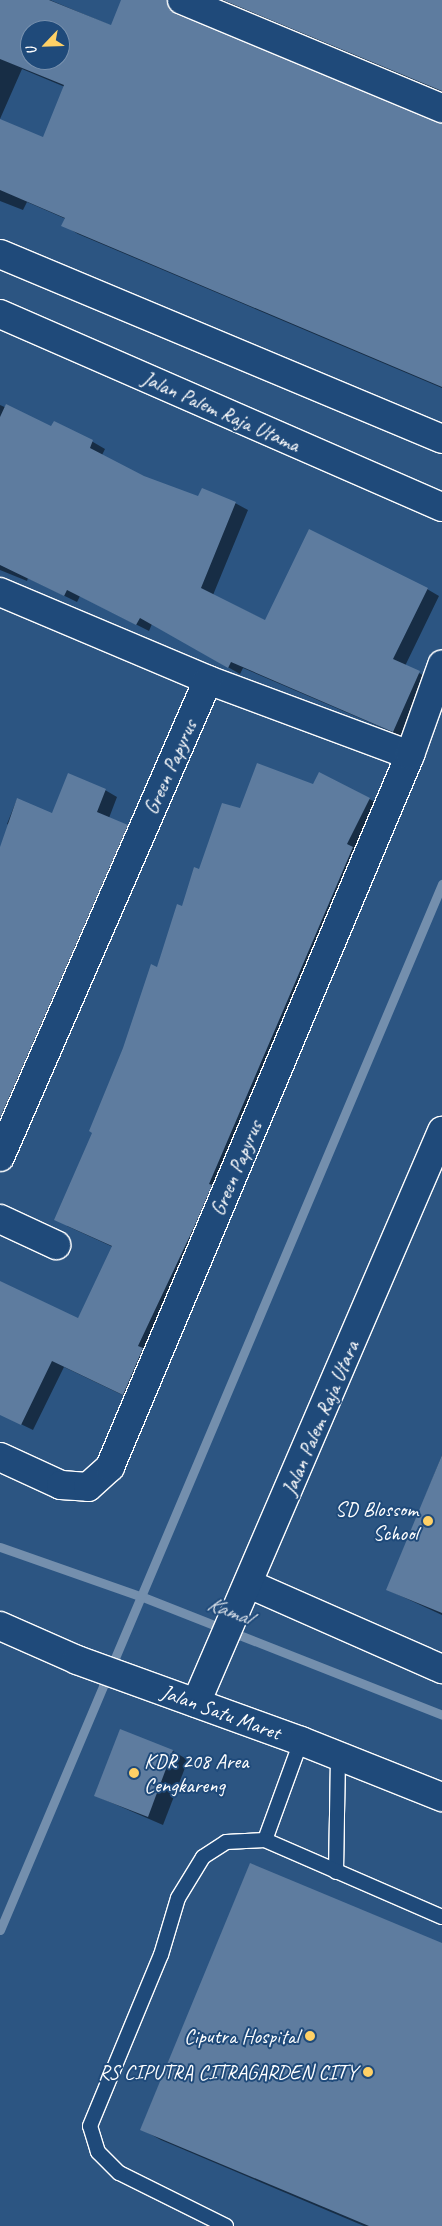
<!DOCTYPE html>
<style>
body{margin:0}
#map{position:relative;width:442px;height:2226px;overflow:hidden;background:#2c5582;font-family:Caveat,sans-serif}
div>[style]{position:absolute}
.shadow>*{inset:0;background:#0007}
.stream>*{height:9px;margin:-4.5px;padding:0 4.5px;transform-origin:4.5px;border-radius:4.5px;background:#748fad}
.building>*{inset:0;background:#5e7c9f}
.roads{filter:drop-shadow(1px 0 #fff) drop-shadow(-1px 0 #fff) drop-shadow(0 1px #fff) drop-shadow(0 -1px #fff)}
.lane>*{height:14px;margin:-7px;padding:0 7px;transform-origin:7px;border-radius:7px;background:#1f4a7a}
.street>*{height:28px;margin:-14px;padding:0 14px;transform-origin:14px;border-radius:14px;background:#1f4a7a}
.secondary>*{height:28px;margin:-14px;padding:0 14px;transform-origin:14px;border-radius:14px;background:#1f4a7a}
.dots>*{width:14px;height:14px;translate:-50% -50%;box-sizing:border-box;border:2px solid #1f4a7a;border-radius:50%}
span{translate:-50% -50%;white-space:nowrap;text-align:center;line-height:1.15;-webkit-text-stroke:4px #1f4a7a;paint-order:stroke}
.street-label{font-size:21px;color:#fff}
.poi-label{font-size:21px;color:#fff}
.right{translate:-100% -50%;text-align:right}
.left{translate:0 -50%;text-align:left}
.water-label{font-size:22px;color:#d5dde6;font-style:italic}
.north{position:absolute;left:20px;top:20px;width:50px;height:50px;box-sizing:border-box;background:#1f4a7a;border:1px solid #7992af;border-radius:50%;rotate:246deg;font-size:14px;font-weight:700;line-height:20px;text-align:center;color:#fff}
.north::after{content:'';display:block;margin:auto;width:18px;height:22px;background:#ffd166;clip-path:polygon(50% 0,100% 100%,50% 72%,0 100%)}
</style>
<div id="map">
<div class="shadow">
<div style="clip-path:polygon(evenodd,0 0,50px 0,112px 26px,123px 0,185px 0,184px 19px,442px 124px,442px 388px,78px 234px,63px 225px,66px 219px,27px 202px,23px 210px,0 201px,0 120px,44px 139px,65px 87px,22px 69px,0 119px,0 0,30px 30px,60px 30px,60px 60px,30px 60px,30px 30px)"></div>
<div style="clip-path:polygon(220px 0,442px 0,442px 92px)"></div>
<div style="clip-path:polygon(0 405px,52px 428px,54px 422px,93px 442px,105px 449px,102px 455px,143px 477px,199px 498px,235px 503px,248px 510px,213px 595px,266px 621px,427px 589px,439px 596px,405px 666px,431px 679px,406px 738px,243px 668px,240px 674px,152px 624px,149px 631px,80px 596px,77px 602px,28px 578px,27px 581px,0 570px)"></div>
<div style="clip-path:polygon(320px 774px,381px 805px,135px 1401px,64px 1367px,33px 1430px,0 1414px,0 1282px,78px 1319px,113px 1247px,67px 1226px,94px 1132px,183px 907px,200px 870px,241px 809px,314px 785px)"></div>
<div style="clip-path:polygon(105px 790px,117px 797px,109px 818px,139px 833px,0 1152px,0 850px,11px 826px,7px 824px,17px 799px,52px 815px)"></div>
<div style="clip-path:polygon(442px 1455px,442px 1615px,388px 1590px)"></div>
<div style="clip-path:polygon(173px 1751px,188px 1760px,163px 1825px,96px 1796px)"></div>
<div style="clip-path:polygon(442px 1945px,442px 2226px,364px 2226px,161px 2140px,141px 2129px)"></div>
</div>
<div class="stream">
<div style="left:0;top:1547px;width:151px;rotate:19.3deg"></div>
<div style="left:143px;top:1597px;width:321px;rotate:21.5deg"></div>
<div style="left:0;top:1930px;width:1136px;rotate:-67.09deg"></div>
</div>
<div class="building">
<div style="clip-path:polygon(evenodd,0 0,49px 0,111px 25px,121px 0,167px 0,169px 9px,176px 14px,442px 123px,442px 387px,61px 226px,65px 218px,0 190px,0 119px,43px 137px,64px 85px,0 59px,0 0,30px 30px,60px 30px,60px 60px,30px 60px,30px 30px)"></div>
<div style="clip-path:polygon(223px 0,442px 0,442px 91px)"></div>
<div style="clip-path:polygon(6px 404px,51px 426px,54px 421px,93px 440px,90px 448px,144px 476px,198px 496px,202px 488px,236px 502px,201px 588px,265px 620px,309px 529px,428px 588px,393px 659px,420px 671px,393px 732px,231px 662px,228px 668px,140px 618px,136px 625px,67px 590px,64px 596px,0 565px,0 417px)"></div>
<div style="clip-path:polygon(257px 763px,313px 784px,319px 772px,370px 798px,347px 844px,353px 847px,209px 1184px,212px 1185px,195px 1225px,138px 1346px,143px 1348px,123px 1395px,52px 1361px,21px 1425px,0 1415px,0 1281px,78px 1318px,112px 1246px,54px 1220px,92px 1133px,89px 1131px,123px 1048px,151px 964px,157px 967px,177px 904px,182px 906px,194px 867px,199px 869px,222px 803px,240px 808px)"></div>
<div style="clip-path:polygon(68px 773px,106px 789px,97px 812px,128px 825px,0 1118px,0 847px,17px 798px,52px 813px)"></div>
<div style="clip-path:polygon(442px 1455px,442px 1613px,386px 1590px)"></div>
<div style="clip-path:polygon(120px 1729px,173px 1750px,148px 1817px,94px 1796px)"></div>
<div style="clip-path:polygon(250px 1863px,442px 1943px,442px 2226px,369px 2226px,140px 2130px)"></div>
</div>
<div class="roads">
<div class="lane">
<div style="left:265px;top:1840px;width:105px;rotate:-70deg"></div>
<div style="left:336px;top:1872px;width:116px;rotate:-89deg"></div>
<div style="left:226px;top:2226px;width:119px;rotate:-153.6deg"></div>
<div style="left:119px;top:2173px;width:30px;rotate:-135deg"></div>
<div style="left:98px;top:2152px;width:27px;rotate:-107deg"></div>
<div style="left:90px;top:2126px;width:185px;rotate:-67.5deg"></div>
<div style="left:161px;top:1955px;width:59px;rotate:-73.4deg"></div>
<div style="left:178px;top:1898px;width:48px;rotate:-58.6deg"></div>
<div style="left:203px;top:1857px;width:27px;rotate:-33deg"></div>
<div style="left:226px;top:1842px;width:39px;rotate:-3deg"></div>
<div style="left:265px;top:1840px;width:193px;rotate:23.5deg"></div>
</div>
<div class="street">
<div style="left:182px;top:0;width:282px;rotate:22.6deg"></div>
<div style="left:0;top:592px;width:226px;rotate:22.9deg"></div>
<div style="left:208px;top:680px;width:215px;rotate:20.4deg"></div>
<div style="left:0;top:1157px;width:520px;rotate:-66.44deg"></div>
<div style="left:0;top:1219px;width:62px;rotate:24.9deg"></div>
<div style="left:0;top:1457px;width:67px;rotate:24.7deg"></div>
<div style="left:61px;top:1485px;width:27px;rotate:4deg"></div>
<div style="left:88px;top:1487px;width:30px;rotate:-42deg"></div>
<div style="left:110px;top:1467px;width:773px;rotate:-67.15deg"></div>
<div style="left:410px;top:755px;width:96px;rotate:-70.4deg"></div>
<div style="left:249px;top:1584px;width:211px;rotate:23.8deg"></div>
<div style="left:196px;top:1703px;width:623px;rotate:-66.73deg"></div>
</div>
<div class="secondary">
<div style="left:0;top:254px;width:479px;rotate:22.7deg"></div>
<div style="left:0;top:314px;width:482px;rotate:23.6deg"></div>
<div style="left:0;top:1626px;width:84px;rotate:23.8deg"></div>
<div style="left:77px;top:1660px;width:238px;rotate:19.9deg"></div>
<div style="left:301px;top:1741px;width:152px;rotate:21.7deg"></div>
</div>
</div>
<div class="dots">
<div style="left:428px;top:1521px;background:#ffd166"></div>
<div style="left:134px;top:1773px;background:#ffd166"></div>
<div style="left:310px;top:2036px;background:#ffd166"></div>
<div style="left:368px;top:2072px;background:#ffd166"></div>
</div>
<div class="street-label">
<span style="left:221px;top:411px;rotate:24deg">Jalan Palem Raja Utama</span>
<span style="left:170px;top:767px;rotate:-66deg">Green Papyrus</span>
<span style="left:236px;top:1168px;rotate:-67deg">Green Papyrus</span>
<span style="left:320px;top:1418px;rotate:-67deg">Jalan Palem Raja Utara</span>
<span style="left:221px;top:1712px;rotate:20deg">Jalan Satu Maret</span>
</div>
<div class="poi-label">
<span class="right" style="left:418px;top:1521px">SD Blossom<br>School</span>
<span class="left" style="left:144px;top:1773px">KDR 208 Area<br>Cengkareng</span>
<span class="right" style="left:299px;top:2036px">Ciputra Hospital</span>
<span class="right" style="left:357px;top:2072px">RS CIPUTRA CITRAGARDEN CITY</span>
</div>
<div class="water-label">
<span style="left:229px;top:1611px;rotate:21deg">Kamal</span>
</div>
<div class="north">U</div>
</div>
